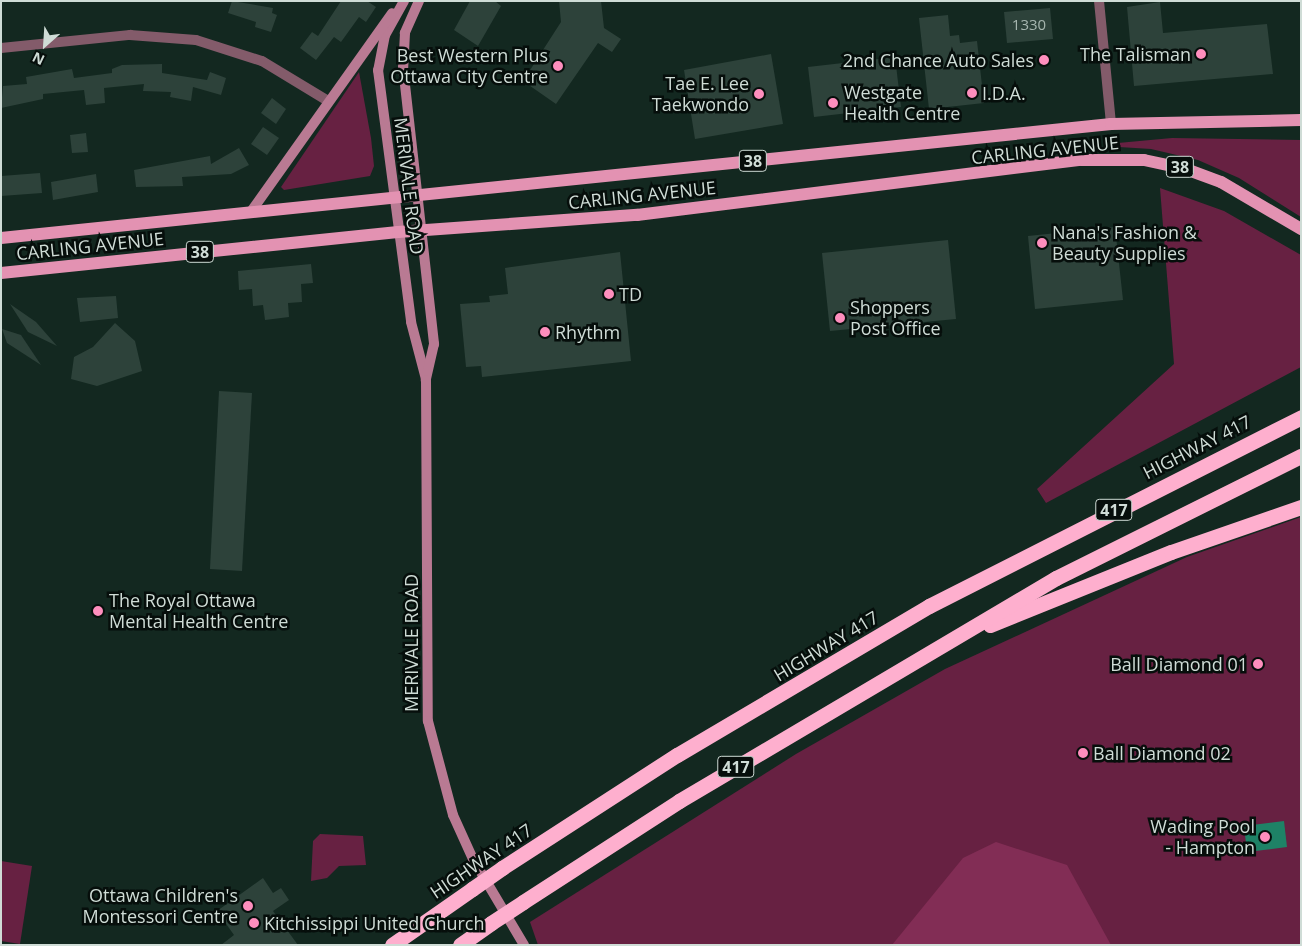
<!DOCTYPE html>
<style>
body{margin:0}
#map{position:relative;width:1302px;height:946px;overflow:hidden;background:#132820;font-family:"Open Sans",sans-serif}
div>[style]{position:absolute}
.green>*{inset:0;background:#672142}
.forest>*{inset:0;background:#822d55}
.water>*{inset:0;background:#1e8266}
.building>*{inset:0;background:#2d423a}
.minor>*{height:10px;margin:-5px;padding:0 5px;transform-origin:5px;border-radius:5px;background:#835b6a}
.secondary>*{height:10px;margin:-5px;padding:0 5px;transform-origin:5px;border-radius:5px;background:#b97a93}
.primary>*{height:12px;margin:-6px;padding:0 6px;transform-origin:6px;border-radius:6px;background:#e392b2}
.motorway>*{height:15px;margin:-7.5px;padding:0 7.5px;transform-origin:7.5px;border-radius:7.5px;background:#feafce}
.motorway-bridge>*{height:15px;margin:-7.5px;padding:0 7.5px;transform-origin:7.5px;border-radius:7.5px;background:#feafce}
.dots>*{width:14px;height:14px;translate:-50% -50%;box-sizing:border-box;border:2px solid #060e0b;border-radius:50%}
span{translate:-50% -50%;white-space:nowrap;text-align:center;line-height:1.15;-webkit-text-stroke:5px #060e0b;paint-order:stroke}
.number-label{font-size:15px;color:#a6b6af}
.number-label span{-webkit-text-stroke-width:0}
.shield-label span{padding:1px 4px;background:#060e0b;border:1px solid;border-radius:4px;-webkit-text-stroke-width:0}
.shield-label{font-size:16px;color:#cfdcd6;font-weight:700}
.poi-label{font-size:18px;color:#cfdcd6}
.right{translate:-100% -50%;text-align:right}
.left{translate:0 -50%;text-align:left}
.street-label{font-size:18px;color:#cfdcd6}
.frame{position:absolute;inset:0;border:2px solid #cfdcd6;pointer-events:none}
.north{position:absolute;left:20px;top:20px;width:50px;height:50px;-webkit-text-stroke:4px #060e0b;paint-order:stroke;rotate:206deg;font-size:14px;font-weight:700;line-height:20px;text-align:center;color:#cfdcd6}
.north::after{content:'';display:block;margin:auto;width:18px;height:22px;background:#cfdcd6;clip-path:polygon(50% 0,100% 100%,50% 72%,0 100%)}
</style>
<div id="map">
<div class="green">
<div style="clip-path:polygon(359px 72px,371px 138px,374px 166px,370px 176px,284px 190px,281px 187px)"></div>
<div style="clip-path:polygon(1172px 138px,1301px 140px,1301px 217px,1239px 178px,1198px 160px,1151px 149px,1119px 147px,1118px 143px)"></div>
<div style="clip-path:polygon(1160px 188px,1224px 211px,1301px 255px,1301px 367px,1046px 503px,1037px 489px,1174px 364px)"></div>
<div style="clip-path:polygon(1301px 517px,1301px 945px,538px 945px,530px 922px,796px 754px,945px 669px,1187px 557px)"></div>
<div style="clip-path:polygon(320px 834px,363px 836px,366px 865px,339px 866px,327px 878px,311px 881px,313px 841px)"></div>
<div style="clip-path:polygon(1px 861px,32px 866px,20px 944px,1px 941px)"></div>
</div>
<div class="forest">
<div style="clip-path:polygon(996px 842px,1067px 865px,1111px 945px,892px 945px,963px 858px)"></div>
</div>
<div class="water">
<div style="clip-path:polygon(1284px 821px,1287px 847px,1247px 852px,1244px 826px)"></div>
</div>
<div class="building">
<div style="clip-path:polygon(232px 1px,273px 8px,272px 13px,277px 15px,271px 32px,255px 27px,256px 22px,228px 13px)"></div>
<div style="clip-path:polygon(341px 1px,367px 1px,376px 7px,366px 22px,359px 17px,341px 42px,334px 37px,316px 60px,300px 48px,312px 32px,318px 36px)"></div>
<div style="clip-path:polygon(470px 1px,495px 1px,501px 6px,478px 46px,454px 30px)"></div>
<div style="clip-path:polygon(559px 1px,601px 1px,604px 28px,621px 39px,612px 52px,598px 43px,556px 104px,523px 81px,561px 22px)"></div>
<div style="clip-path:polygon(1160px 2px,1163px 33px,1267px 24px,1273px 74px,1134px 86px,1127px 7px)"></div>
<div style="clip-path:polygon(1050px 8px,1053px 39px,1007px 43px,1004px 12px)"></div>
<div style="clip-path:polygon(948px 15px,950px 36px,959px 35px,960px 43px,977px 41px,984px 103px,929px 109px,919px 18px)"></div>
<div style="clip-path:polygon(771px 54px,783px 124px,695px 139px,684px 70px)"></div>
<div style="clip-path:polygon(895px 57px,901px 107px,814px 117px,808px 67px)"></div>
<div style="clip-path:polygon(162px 64px,162px 73px,207px 80px,210px 72px,226px 78px,221px 95px,193px 87px,191px 101px,170px 97px,171px 92px,143px 91px,144px 84px,104px 88px,105px 103px,86px 105px,84px 90px,43px 94px,43px 99px,1px 108px,3px 86px,27px 84px,26px 77px,72px 69px,74px 78px,112px 73px,112px 69px,122px 65px)"></div>
<div style="clip-path:polygon(272px 98px,286px 109px,276px 124px,261px 113px)"></div>
<div style="clip-path:polygon(263px 127px,279px 138px,267px 155px,251px 144px)"></div>
<div style="clip-path:polygon(86px 133px,88px 152px,72px 153px,70px 135px)"></div>
<div style="clip-path:polygon(239px 148px,249px 165px,231px 174px,182px 177px,183px 186px,136px 187px,134px 170px,210px 156px,211px 164px)"></div>
<div style="clip-path:polygon(40px 173px,42px 193px,1px 196px,1px 176px)"></div>
<div style="clip-path:polygon(96px 174px,98px 192px,53px 200px,51px 182px)"></div>
<div style="clip-path:polygon(1115px 227px,1123px 300px,1035px 309px,1028px 236px)"></div>
<div style="clip-path:polygon(948px 240px,956px 319px,830px 331px,822px 253px)"></div>
<div style="clip-path:polygon(620px 252px,631px 361px,482px 377px,481px 366px,466px 367px,460px 304px,490px 302px,489px 296px,508px 294px,505px 268px)"></div>
<div style="clip-path:polygon(311px 264px,313px 283px,301px 284px,302px 302px,288px 303px,289px 317px,265px 320px,263px 305px,253px 306px,252px 289px,239px 290px,238px 271px)"></div>
<div style="clip-path:polygon(116px 296px,118px 318px,80px 322px,77px 298px)"></div>
<div style="clip-path:polygon(10px 304px,36px 322px,57px 346px,28px 332px)"></div>
<div style="clip-path:polygon(115px 323px,135px 341px,142px 371px,97px 386px,71px 379px,74px 357px,93px 347px)"></div>
<div style="clip-path:polygon(2px 329px,21px 335px,41px 365px,7px 343px)"></div>
<div style="clip-path:polygon(219px 391px,252px 393px,242px 571px,210px 569px)"></div>
<div style="clip-path:polygon(263px 878px,273px 893px,281px 888px,289px 900px,273px 911px,298px 945px,221px 945px,234px 935px,217px 911px)"></div>
</div>
<div class="minor">
<div style="left:1099px;top:1px;width:124px;rotate:84.4deg"></div>
<div style="left:1px;top:48px;width:130px;rotate:-5.8deg"></div>
<div style="left:130px;top:35px;width:66px;rotate:4.3deg"></div>
<div style="left:196px;top:40px;width:69px;rotate:17.7deg"></div>
<div style="left:262px;top:61px;width:77px;rotate:31.2deg"></div>
</div>
<div class="secondary">
<div style="left:404px;top:1px;width:39px;rotate:119deg"></div>
<div style="left:385px;top:35px;width:36px;rotate:101deg"></div>
<div style="left:378px;top:70px;width:254px;rotate:82.5deg"></div>
<div style="left:411px;top:322px;width:59px;rotate:75.3deg"></div>
<div style="left:419px;top:1px;width:35px;rotate:114deg"></div>
<div style="left:405px;top:33px;width:34px;rotate:93deg"></div>
<div style="left:403px;top:67px;width:279px;rotate:83.6deg"></div>
<div style="left:434px;top:344px;width:37px;rotate:103deg"></div>
<div style="left:426px;top:380px;width:341px;rotate:89.7deg"></div>
<div style="left:428px;top:721px;width:97px;rotate:75.1deg"></div>
<div style="left:453px;top:815px;width:48px;rotate:65.6deg"></div>
<div style="left:473px;top:859px;width:100px;rotate:59.3deg"></div>
<div style="left:250px;top:213px;width:245px;rotate:-54.6deg"></div>
</div>
<div class="primary">
<div style="left:1px;top:238px;width:1116px;rotate:-5.86deg"></div>
<div style="left:1111px;top:124px;width:190px;rotate:-1.2deg"></div>
<div style="left:1px;top:273px;width:399px;rotate:-5.9deg"></div>
<div style="left:398px;top:232px;width:240px;rotate:-4.1deg"></div>
<div style="left:637px;top:215px;width:447px;rotate:-7.1deg"></div>
<div style="left:1081px;top:160px;width:63px"></div>
<div style="left:1144px;top:160px;width:40px;rotate:12deg"></div>
<div style="left:1183px;top:168px;width:40px;rotate:20.2deg"></div>
<div style="left:1221px;top:182px;width:93px;rotate:30.4deg"></div>
</div>
<div class="motorway">
<div style="left:990px;top:625px;width:195px;rotate:-22deg"></div>
<div style="left:1171px;top:552px;width:138px;rotate:-19.1deg"></div>
<div style="left:502px;top:868px;width:208px;rotate:-32.9deg"></div>
<div style="left:677px;top:755px;width:293px;rotate:-30.6deg"></div>
<div style="left:929px;top:606px;width:417px;rotate:-26.9deg"></div>
<div style="left:523px;top:902px;width:186px;rotate:-32.9deg"></div>
<div style="left:679px;top:801px;width:438px;rotate:-30.6deg"></div>
<div style="left:1056px;top:578px;width:274px;rotate:-26.5deg"></div>
<div style="left:392px;top:945px;width:98px;rotate:-35deg"></div>
<div style="left:460px;top:945px;width:38px;rotate:-35deg"></div>
</div>
<div class="motorway-bridge">
<div style="left:472px;top:889px;width:37px;rotate:-35deg"></div>
<div style="left:491px;top:923px;width:38px;rotate:-33deg"></div>
</div>
<div class="dots">
<div style="left:1201px;top:54px;background:#fe8ebd"></div>
<div style="left:1044px;top:60px;background:#fe8ebd"></div>
<div style="left:558px;top:66px;background:#fe8ebd"></div>
<div style="left:972px;top:93px;background:#fe8ebd"></div>
<div style="left:759px;top:94px;background:#fe8ebd"></div>
<div style="left:833px;top:103px;background:#fe8ebd"></div>
<div style="left:1042px;top:243px;background:#fe8ebd"></div>
<div style="left:609px;top:294px;background:#fe8ebd"></div>
<div style="left:840px;top:318px;background:#fe8ebd"></div>
<div style="left:545px;top:332px;background:#fe8ebd"></div>
<div style="left:98px;top:611px;background:#fe8ebd"></div>
<div style="left:1258px;top:664px;background:#fe8ebd"></div>
<div style="left:1083px;top:753px;background:#fe8ebd"></div>
<div style="left:1265px;top:837px;background:#fe8ebd"></div>
<div style="left:248px;top:906px;background:#fe8ebd"></div>
<div style="left:254px;top:923px;background:#fe8ebd"></div>
</div>
<div class="number-label">
<span style="left:1029px;top:25px">1330</span>
</div>
<div class="shield-label">
<span style="left:753px;top:161px">38</span>
<span style="left:1180px;top:167px">38</span>
<span style="left:200px;top:252px">38</span>
<span style="left:1114px;top:510px">417</span>
<span style="left:736px;top:767px">417</span>
</div>
<div class="poi-label">
<span class="right" style="left:1191px;top:54px">The Talisman</span>
<span class="right" style="left:548px;top:66px">Best Western Plus<br>Ottawa City Centre</span>
<span class="right" style="left:1034px;top:60px">2nd Chance Auto Sales</span>
<span class="right" style="left:749px;top:94px">Tae E. Lee<br>Taekwondo</span>
<span class="left" style="left:844px;top:103px">Westgate<br>Health Centre</span>
<span class="left" style="left:982px;top:93px">I.D.A.</span>
<span class="left" style="left:1052px;top:243px">Nana's Fashion &amp;<br>Beauty Supplies</span>
<span class="left" style="left:619px;top:294px">TD</span>
<span class="left" style="left:850px;top:318px">Shoppers<br>Post Office</span>
<span class="left" style="left:555px;top:332px">Rhythm</span>
<span class="left" style="left:109px;top:611px">The Royal Ottawa<br>Mental Health Centre</span>
<span class="right" style="left:1248px;top:664px">Ball Diamond 01</span>
<span class="left" style="left:1093px;top:753px">Ball Diamond 02</span>
<span class="right" style="left:1255px;top:837px">Wading Pool<br>- Hampton</span>
<span class="right" style="left:238px;top:906px">Ottawa Children's<br>Montessori Centre</span>
<span class="left" style="left:264px;top:923px">Kitchissippi United Church</span>
</div>
<div class="street-label">
<span style="left:1045px;top:150px;rotate:-6deg">CARLING AVENUE</span>
<span style="left:409px;top:186px;rotate:83deg">MERIVALE ROAD</span>
<span style="left:642px;top:195px;rotate:-6deg">CARLING AVENUE</span>
<span style="left:90px;top:246px;rotate:-6deg">CARLING AVENUE</span>
<span style="left:1197px;top:447px;rotate:-27deg">HIGHWAY 417</span>
<span style="left:411px;top:643px;rotate:-90deg">MERIVALE ROAD</span>
<span style="left:826px;top:646px;rotate:-31deg">HIGHWAY 417</span>
<span style="left:481px;top:861px;rotate:-34deg">HIGHWAY 417</span>
</div>
<div class="frame"></div>
<div class="north">N</div>
</div>
